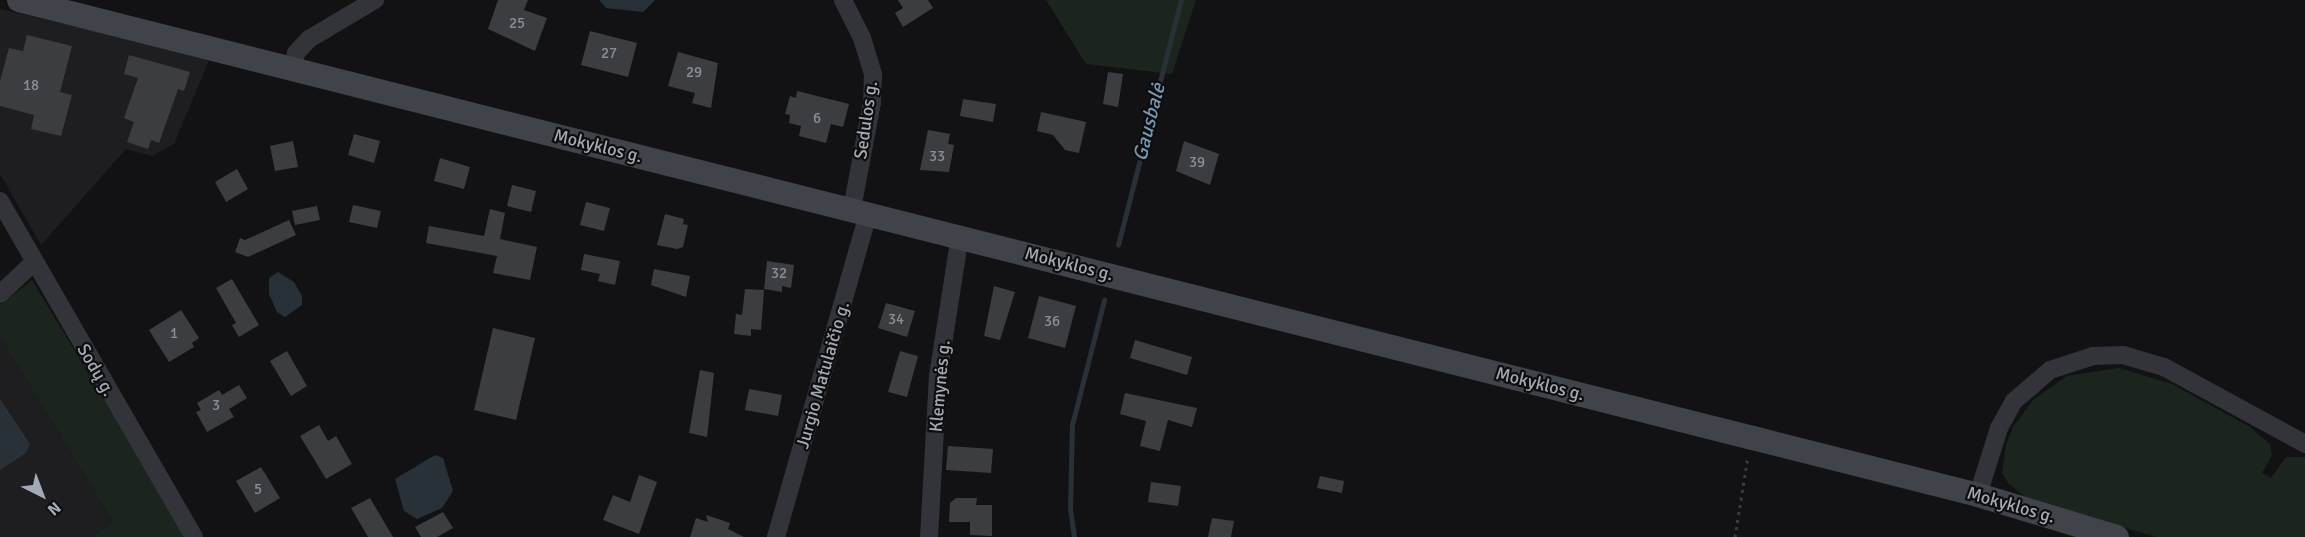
<!DOCTYPE html>
<meta charset="utf-8">
<style>
body{margin:0}
#map{position:relative;width:2305px;height:537px;overflow:hidden;background:#121214;font-family:Signika,sans-serif}
div>[style]{position:absolute}
.built>*{inset:0;background:#1e1e21}
.green>*{inset:0;background:#1c241e}
.water>*{inset:0;background:#283138}
.stream>*{height:4.5px;margin:-2.25px;padding:0 2.25px;transform-origin:2.25px;border-radius:2.25px;background:#283138}
.building>*{inset:0;background:#3c3d41}
.path>*{height:3px;margin-top:-1.5px;transform-origin:0;background:repeating-linear-gradient(90deg,#393b40 0 3px,transparent 0 7.5px)}
.street>*{height:18px;margin:-9px;padding:0 9px;transform-origin:9px;border-radius:9px;background:#333439}
.secondary>*{height:24px;margin:-12px;padding:0 12px;transform-origin:12px;border-radius:12px;background:#41434a}
span{translate:-50% -50%;white-space:nowrap;text-align:center;line-height:1.15;-webkit-text-stroke:4.5px #0e0e0f;paint-order:stroke}
.number-label{font-size:15px;color:#898e98}
.number-label span{-webkit-text-stroke-width:0}
.street-label{font-size:18px;color:#a3a9b5}
.water-label{font-size:20px;color:#7897b3;font-style:italic}
.north{position:absolute;left:12px;top:465px;width:60px;height:60px;-webkit-text-stroke:4px #0e0e0f;paint-order:stroke;rotate:138deg;font-size:16px;font-weight:700;line-height:24px;text-align:center;color:#a3a9b5}
.north::after{content:'';display:block;margin:auto;width:21px;height:27px;background:#a3a9b5;clip-path:polygon(50% 0,100% 100%,50% 72%,0 100%)}
</style>
<div id="map">
<div class="built">
<div style="clip-path:polygon(0 9px,210px 58px,174px 144px,152px 156px,126px 149px,41px 245px,0 174px)"></div>
<div style="clip-path:polygon(0 337px,112px 520px,94px 537px,0 537px)"></div>
</div>
<div class="green">
<div style="clip-path:polygon(1046px 0,1196px 0,1172px 74px,1086px 64px)"></div>
<div style="clip-path:polygon(32px 280px,187px 537px,94px 537px,112px 520px,0 337px,0 305px)"></div>
<div style="clip-path:polygon(2119px 368px,2172px 384px,2250px 427px,2270px 444px,2272px 455px,2262px 473px,2271px 478px,2286px 457px,2305px 457px,2305px 537px,2156px 537px,2027px 498px,2008px 483px,2002px 473px,2006px 445px,2013px 427px,2033px 400px,2067px 376px)"></div>
</div>
<div class="water">
<div style="clip-path:polygon(599px 0,655px 0,643px 12px,606px 8px)"></div>
<div style="clip-path:polygon(278px 272px,294px 282px,302px 296px,302px 305px,285px 317px,277px 312px,269px 294px,269px 278px)"></div>
<div style="clip-path:polygon(0 399px,30px 444px,26px 453px,0 470px)"></div>
<div style="clip-path:polygon(435px 455px,443px 458px,453px 491px,442px 508px,417px 519px,404px 511px,395px 479px)"></div>
</div>
<div class="stream">
<div style="left:1118px;top:245px;width:253px;rotate:-75.6deg"></div>
<div style="left:1074px;top:537px;width:27px;rotate:-98deg"></div>
<div style="left:1070px;top:510px;width:85px;rotate:-88.7deg"></div>
<div style="left:1072px;top:425px;width:129px;rotate:-75.6deg"></div>
</div>
<div class="building">
<div style="clip-path:polygon(498px 0,528px 0,524px 10px,547px 18px,535px 51px,488px 29px)"></div>
<div style="clip-path:polygon(898px 0,928px 0,933px 8px,903px 27px,895px 13px,903px 8px)"></div>
<div style="clip-path:polygon(590px 31px,637px 43px,628px 77px,581px 65px)"></div>
<div style="clip-path:polygon(27px 35px,72px 46px,60px 92px,72px 95px,61px 136px,31px 129px,34px 115px,0 106px,0 81px,9px 48px,23px 51px)"></div>
<div style="clip-path:polygon(678px 52px,718px 63px,711px 108px,692px 103px,695px 93px,668px 86px)"></div>
<div style="clip-path:polygon(129px 55px,190px 72px,184px 91px,178px 89px,159px 143px,151px 140px,148px 149px,127px 142px,134px 122px,124px 118px,138px 78px,124px 74px)"></div>
<div style="clip-path:polygon(1108px 72px,1123px 74px,1118px 107px,1103px 104px)"></div>
<div style="clip-path:polygon(797px 91px,849px 104px,843px 127px,831px 124px,826px 143px,799px 136px,801px 126px,789px 123px,790px 115px,785px 114px,790px 96px,796px 98px)"></div>
<div style="clip-path:polygon(963px 99px,996px 104px,993px 122px,960px 116px)"></div>
<div style="clip-path:polygon(1041px 112px,1086px 122px,1079px 153px,1065px 150px,1053px 135px,1037px 131px)"></div>
<div style="clip-path:polygon(928px 130px,950px 134px,948px 144px,954px 145px,949px 172px,920px 170px)"></div>
<div style="clip-path:polygon(354px 134px,380px 141px,374px 163px,348px 155px)"></div>
<div style="clip-path:polygon(293px 141px,298px 167px,275px 171px,270px 146px)"></div>
<div style="clip-path:polygon(1184px 141px,1219px 154px,1210px 185px,1176px 171px)"></div>
<div style="clip-path:polygon(440px 158px,470px 167px,464px 189px,434px 181px)"></div>
<div style="clip-path:polygon(237px 169px,248px 189px,226px 202px,215px 182px)"></div>
<div style="clip-path:polygon(512px 185px,536px 191px,531px 212px,507px 206px)"></div>
<div style="clip-path:polygon(586px 202px,610px 208px,604px 231px,580px 225px)"></div>
<div style="clip-path:polygon(353px 205px,381px 211px,377px 228px,349px 222px)"></div>
<div style="clip-path:polygon(317px 206px,320px 220px,295px 225px,292px 211px)"></div>
<div style="clip-path:polygon(490px 209px,505px 213px,500px 239px,537px 247px,530px 280px,493px 273px,497px 256px,426px 243px,429px 226px,484px 236px)"></div>
<div style="clip-path:polygon(665px 214px,684px 219px,683px 224px,688px 225px,683px 247px,677px 249px,657px 245px)"></div>
<div style="clip-path:polygon(289px 220px,296px 235px,248px 257px,235px 252px,240px 238px,245px 240px)"></div>
<div style="clip-path:polygon(584px 254px,620px 261px,615px 285px,598px 281px,600px 274px,581px 270px)"></div>
<div style="clip-path:polygon(767px 261px,794px 265px,791px 288px,782px 286px,782px 292px,764px 289px)"></div>
<div style="clip-path:polygon(654px 269px,690px 276px,686px 297px,651px 285px)"></div>
<div style="clip-path:polygon(232px 279px,259px 325px,239px 337px,232px 325px,236px 323px,216px 288px)"></div>
<div style="clip-path:polygon(994px 286px,1015px 292px,1000px 340px,984px 336px)"></div>
<div style="clip-path:polygon(745px 289px,764px 290px,761px 330px,751px 329px,751px 336px,734px 334px,736px 314px,742px 315px)"></div>
<div style="clip-path:polygon(1039px 296px,1076px 306px,1065px 348px,1028px 338px)"></div>
<div style="clip-path:polygon(886px 303px,915px 311px,907px 337px,878px 328px)"></div>
<div style="clip-path:polygon(181px 310px,199px 338px,192px 343px,194px 347px,169px 362px,149px 330px)"></div>
<div style="clip-path:polygon(493px 328px,535px 338px,516px 420px,474px 410px)"></div>
<div style="clip-path:polygon(1135px 340px,1192px 357px,1187px 375px,1130px 358px)"></div>
<div style="clip-path:polygon(287px 351px,307px 386px,291px 396px,270px 361px)"></div>
<div style="clip-path:polygon(900px 351px,918px 356px,907px 397px,888px 392px)"></div>
<div style="clip-path:polygon(700px 370px,714px 373px,707px 437px,689px 433px)"></div>
<div style="clip-path:polygon(239px 385px,247px 398px,229px 409px,234px 417px,207px 432px,196px 412px,201px 410px,197px 403px,219px 390px,222px 395px)"></div>
<div style="clip-path:polygon(749px 389px,782px 395px,778px 416px,745px 410px)"></div>
<div style="clip-path:polygon(1125px 393px,1197px 408px,1192px 427px,1168px 420px,1160px 451px,1140px 446px,1146px 421px,1120px 414px)"></div>
<div style="clip-path:polygon(319px 425px,328px 441px,336px 436px,352px 464px,326px 479px,300px 436px)"></div>
<div style="clip-path:polygon(948px 446px,993px 449px,991px 473px,946px 470px)"></div>
<div style="clip-path:polygon(261px 467px,280px 498px,255px 513px,236px 481px)"></div>
<div style="clip-path:polygon(639px 475px,657px 482px,639px 534px,603px 520px,613px 495px,630px 502px)"></div>
<div style="clip-path:polygon(1320px 476px,1344px 481px,1342px 493px,1317px 488px)"></div>
<div style="clip-path:polygon(1151px 482px,1181px 486px,1178px 506px,1148px 502px)"></div>
<div style="clip-path:polygon(370px 498px,393px 537px,368px 537px,351px 508px)"></div>
<div style="clip-path:polygon(956px 498px,977px 498px,976px 505px,992px 505px,992px 536px,970px 535px,970px 522px,949px 522px,950px 503px)"></div>
<div style="clip-path:polygon(443px 512px,453px 528px,437px 537px,421px 537px,415px 527px)"></div>
<div style="clip-path:polygon(706px 515px,730px 523px,728px 529px,744px 537px,690px 537px,696px 518px,708px 522px)"></div>
<div style="clip-path:polygon(1212px 518px,1234px 521px,1231px 537px,1208px 537px)"></div>
</div>
<div class="path">
<div style="left:1735px;top:537px;width:82px;rotate:-80.9deg"></div>
</div>
<div class="street">
<div style="left:843px;top:0;width:42px;rotate:63.4deg"></div>
<div style="left:862px;top:38px;width:39px;rotate:73deg"></div>
<div style="left:873px;top:75px;width:27px;rotate:92deg"></div>
<div style="left:872px;top:102px;width:109px;rotate:100.6deg"></div>
<div style="left:291px;top:71px;width:19px;rotate:-74deg"></div>
<div style="left:296px;top:53px;width:19px;rotate:-47deg"></div>
<div style="left:309px;top:39px;width:77px;rotate:-30.6deg"></div>
<div style="left:0;top:201px;width:388px;rotate:60deg"></div>
<div style="left:0;top:294px;width:45px;rotate:-43.2deg"></div>
<div style="left:1978px;top:495px;width:70px;rotate:-72.6deg"></div>
<div style="left:1999px;top:428px;width:31px;rotate:-61deg"></div>
<div style="left:2014px;top:401px;width:48px;rotate:-40.7deg"></div>
<div style="left:2050px;top:370px;width:45px;rotate:-18deg"></div>
<div style="left:2093px;top:356px;width:30px;rotate:-2deg"></div>
<div style="left:2123px;top:355px;width:43px;rotate:16.3deg"></div>
<div style="left:2164px;top:367px;width:161px;rotate:28.6deg"></div>
<div style="left:776px;top:537px;width:337px;rotate:-74.1deg"></div>
<div style="left:929px;top:537px;width:161px;rotate:-86.8deg"></div>
<div style="left:938px;top:376px;width:142px;rotate:-81.1deg"></div>
</div>
<div class="secondary">
<div style="left:19px;top:0;width:1788px;rotate:14.18deg"></div>
<div style="left:1753px;top:438px;width:232px;rotate:14.2deg"></div>
<div style="left:1978px;top:495px;width:145px;rotate:16.8deg"></div>
</div>
<div class="number-label">
<span style="left:517px;top:24px">25</span>
<span style="left:609px;top:54px">27</span>
<span style="left:694px;top:73px">29</span>
<span style="left:31px;top:86px">18</span>
<span style="left:817px;top:119px">6</span>
<span style="left:937px;top:157px">33</span>
<span style="left:1197px;top:163px">39</span>
<span style="left:779px;top:274px">32</span>
<span style="left:896px;top:320px">34</span>
<span style="left:1052px;top:322px">36</span>
<span style="left:174px;top:334px">1</span>
<span style="left:216px;top:406px">3</span>
<span style="left:258px;top:490px">5</span>
</div>
<div class="street-label">
<span style="left:866px;top:120px;rotate:-82deg">Sedulos g.</span>
<span style="left:598px;top:146px;rotate:14deg">Mokyklos g.</span>
<span style="left:1069px;top:264px;rotate:14deg">Mokyklos g.</span>
<span style="left:96px;top:370px;rotate:60deg">Sodų g.</span>
<span style="left:823px;top:375px;rotate:-74deg">Jurgio Matulaičio g.</span>
<span style="left:1540px;top:384px;rotate:14deg">Mokyklos g.</span>
<span style="left:940px;top:386px;rotate:-85deg">Klemynės g.</span>
<span style="left:2011px;top:505px;rotate:16deg">Mokyklos g.</span>
</div>
<div class="water-label">
<span style="left:1149px;top:122px;rotate:-76deg">Gausbalė</span>
</div>
<div class="north">N</div>
</div>
